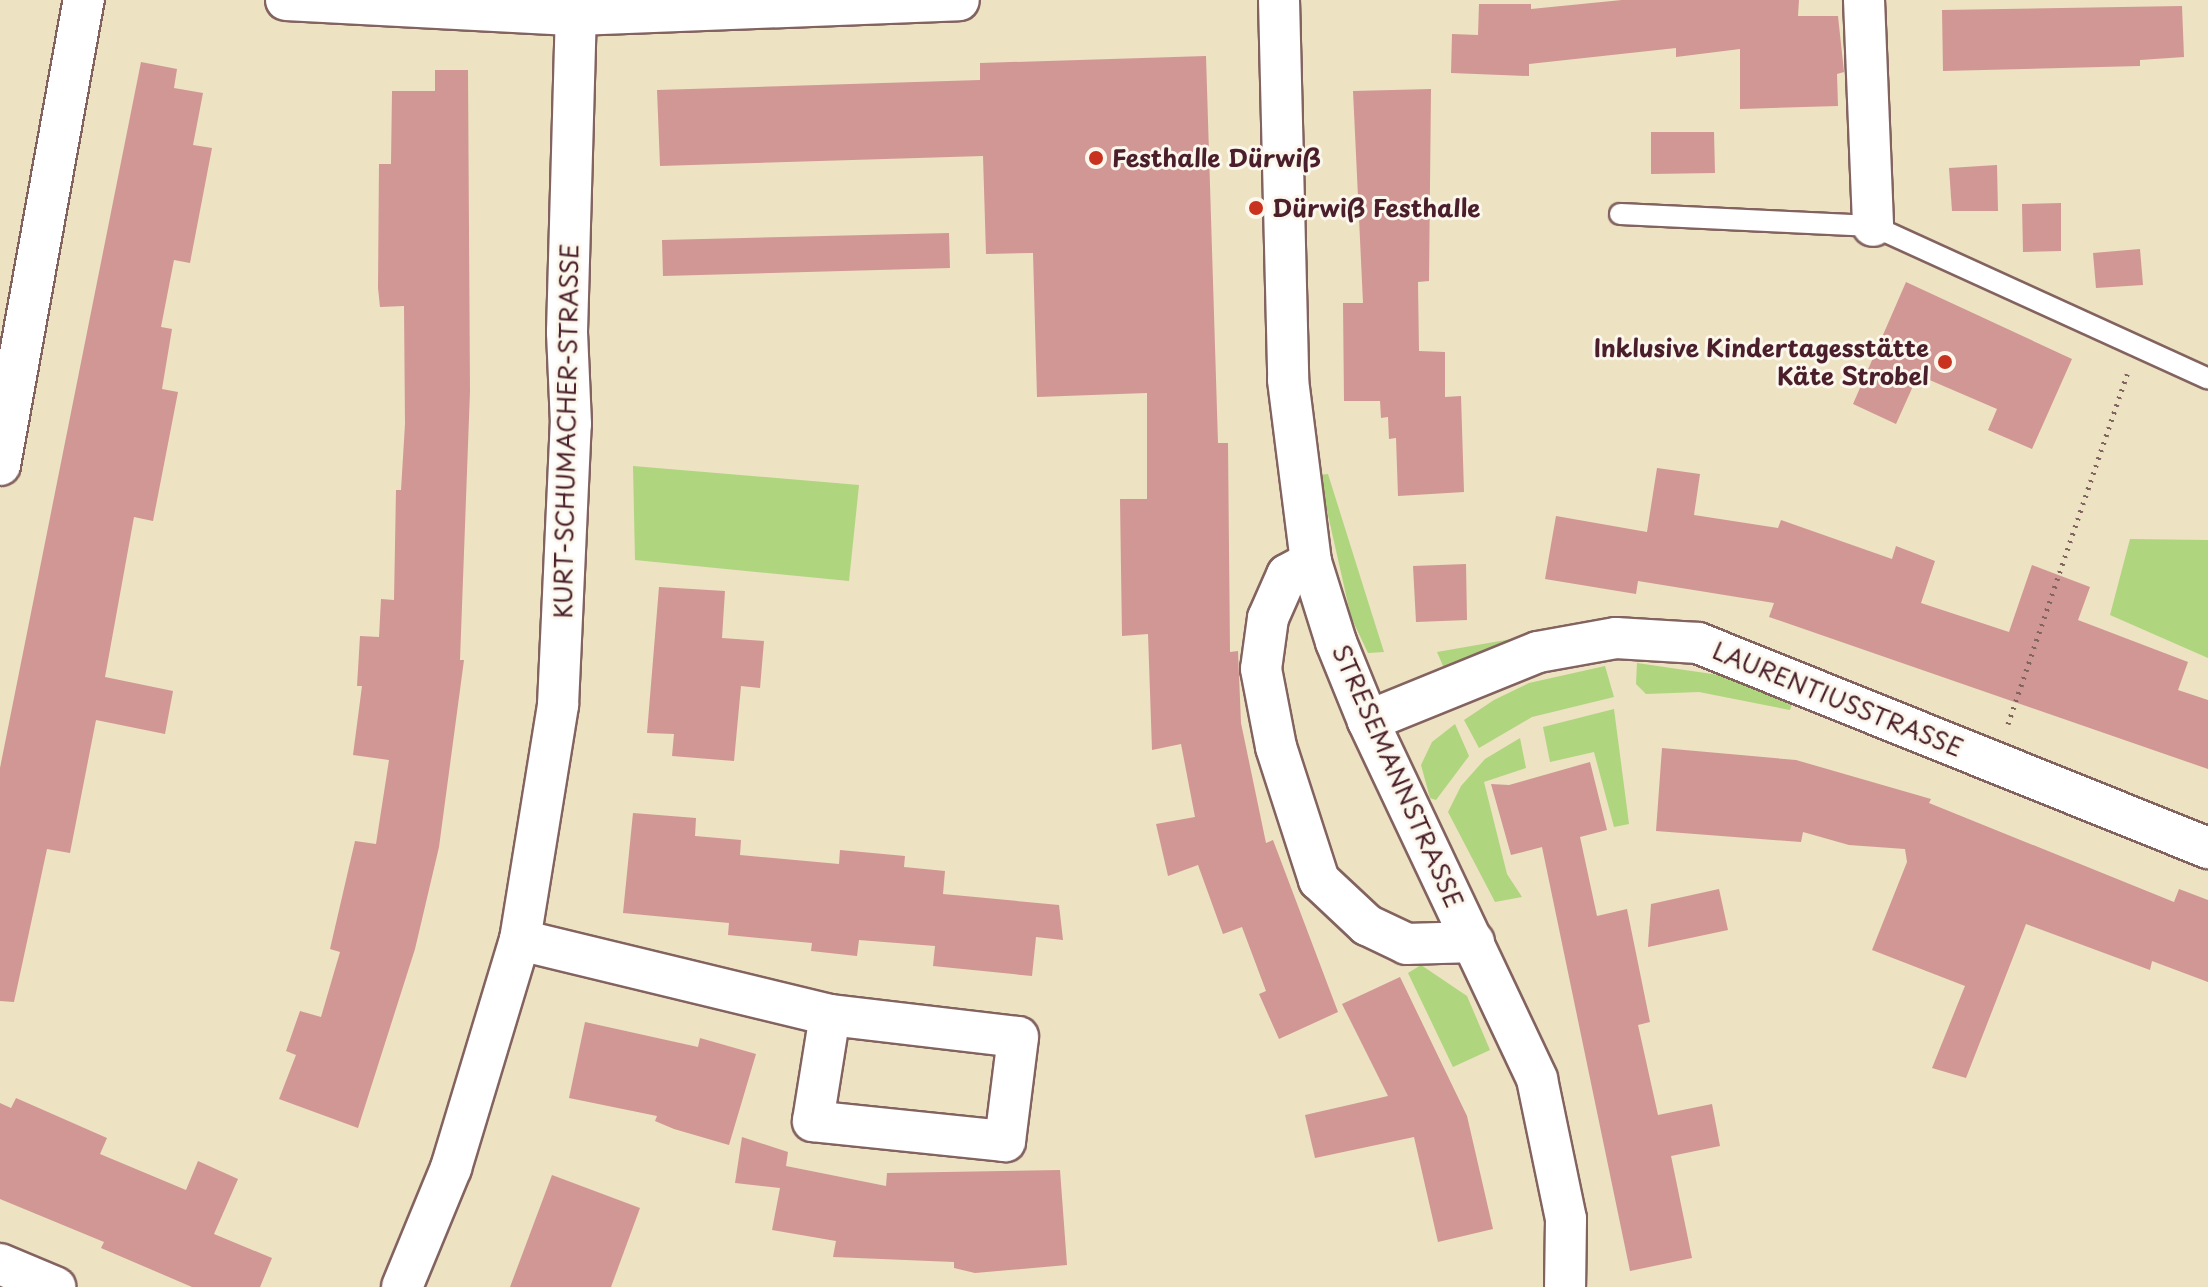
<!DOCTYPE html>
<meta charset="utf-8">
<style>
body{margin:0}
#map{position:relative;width:2208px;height:1287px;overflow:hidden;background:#ede2c2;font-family:"Playpen Sans",sans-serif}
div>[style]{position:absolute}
.green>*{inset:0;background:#afd57f}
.building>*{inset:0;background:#d19794}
.path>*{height:5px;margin-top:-2.5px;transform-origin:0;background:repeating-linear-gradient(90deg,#836360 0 2px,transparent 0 8px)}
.roads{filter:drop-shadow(2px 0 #836360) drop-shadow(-2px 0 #836360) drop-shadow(0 2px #836360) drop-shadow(0 -2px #836360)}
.lane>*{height:20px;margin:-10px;padding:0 10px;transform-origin:10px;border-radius:10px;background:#fff}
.street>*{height:40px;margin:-20px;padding:0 20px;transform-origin:20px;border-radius:20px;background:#fff}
.dots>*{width:22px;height:22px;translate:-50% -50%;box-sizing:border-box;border:4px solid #fbf7ec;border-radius:50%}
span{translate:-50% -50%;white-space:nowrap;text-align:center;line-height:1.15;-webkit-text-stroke:6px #fbf7ec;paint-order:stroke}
.poi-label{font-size:24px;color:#4a1f2b;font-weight:700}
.left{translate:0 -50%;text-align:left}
.right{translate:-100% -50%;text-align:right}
.street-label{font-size:24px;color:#4a1f2b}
</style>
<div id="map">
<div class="green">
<div style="clip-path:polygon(633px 466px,859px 485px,849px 581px,635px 560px)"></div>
<div style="clip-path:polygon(1328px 474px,1371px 611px,1384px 652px,1368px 653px,1351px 617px,1319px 475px)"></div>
<div style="clip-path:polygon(2130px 539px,2208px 540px,2208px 658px,2110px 615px)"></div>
<div style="clip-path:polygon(1523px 637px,1526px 651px,1447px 675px,1437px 652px)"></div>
<div style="clip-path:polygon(1637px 663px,1719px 675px,1792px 704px,1790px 710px,1699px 692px,1646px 694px,1636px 684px)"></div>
<div style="clip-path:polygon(1605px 666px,1614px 697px,1532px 717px,1479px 748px,1464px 720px,1494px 700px,1529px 683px)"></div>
<div style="clip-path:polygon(1614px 709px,1629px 824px,1614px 827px,1594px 752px,1550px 762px,1543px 727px)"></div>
<div style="clip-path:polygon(1455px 724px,1469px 756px,1436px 800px,1430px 798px,1421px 765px,1432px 742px)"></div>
<div style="clip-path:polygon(1520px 738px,1526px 768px,1484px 782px,1507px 874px,1522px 897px,1495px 902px,1448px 812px,1461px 786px,1485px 759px)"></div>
<div style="clip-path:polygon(1421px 965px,1467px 996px,1490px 1050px,1453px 1067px,1408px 973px)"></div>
</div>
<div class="building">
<div style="clip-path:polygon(1622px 0,1799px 0,1798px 16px,1838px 16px,1844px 72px,1837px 74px,1838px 106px,1740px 109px,1740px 49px,1676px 57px,1676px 48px,1529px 64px,1529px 76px,1451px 73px,1452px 34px,1478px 35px,1479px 4px,1531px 4px,1531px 9px)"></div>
<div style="clip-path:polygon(2182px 6px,2184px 57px,2140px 60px,2140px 66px,1943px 71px,1942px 10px)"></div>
<div style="clip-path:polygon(1206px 56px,1218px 443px,1228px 443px,1230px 652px,1238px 651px,1241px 723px,1266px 843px,1273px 840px,1338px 1012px,1279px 1039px,1259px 994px,1266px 991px,1242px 927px,1223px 934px,1198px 865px,1168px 876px,1156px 824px,1195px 817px,1181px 744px,1152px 750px,1148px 634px,1122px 636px,1120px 499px,1147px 499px,1147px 393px,1037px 397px,1033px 253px,986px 254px,983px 156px,660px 166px,657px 90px,980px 80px,980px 63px)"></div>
<div style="clip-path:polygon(141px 62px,177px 69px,174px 88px,203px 93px,193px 145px,212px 148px,190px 263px,174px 260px,161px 327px,172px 329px,162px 389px,178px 392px,153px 521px,134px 517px,105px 677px,173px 691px,165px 734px,96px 720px,70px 853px,47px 849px,14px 1002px,0 1001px,0 768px)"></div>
<div style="clip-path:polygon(435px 70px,468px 70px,470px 391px,460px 660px,464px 660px,439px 847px,415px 949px,358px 1128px,279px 1099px,296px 1055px,286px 1051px,300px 1011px,321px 1017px,340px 952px,330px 949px,355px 841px,376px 844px,389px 760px,353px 755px,362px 686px,357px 686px,360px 636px,379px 637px,381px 599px,394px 600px,396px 490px,401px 490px,405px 424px,404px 306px,380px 307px,378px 288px,379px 164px,391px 164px,392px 91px,435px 91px)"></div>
<div style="clip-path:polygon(1431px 89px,1429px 281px,1418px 282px,1419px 351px,1445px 352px,1445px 397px,1461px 396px,1464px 492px,1398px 496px,1396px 438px,1389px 439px,1388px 417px,1381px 418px,1380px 401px,1344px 401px,1343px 303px,1363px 303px,1353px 91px)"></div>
<div style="clip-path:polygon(1651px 132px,1714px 132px,1715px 173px,1651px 174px)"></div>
<div style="clip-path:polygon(1997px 165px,1998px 211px,1952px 211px,1949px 168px)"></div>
<div style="clip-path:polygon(2061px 203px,2061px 251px,2023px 252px,2022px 204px)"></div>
<div style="clip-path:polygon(949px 233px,950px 268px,663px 276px,662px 240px)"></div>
<div style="clip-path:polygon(2140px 249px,2143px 285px,2096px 288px,2093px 253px)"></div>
<div style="clip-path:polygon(1906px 282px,2072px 359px,2032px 449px,1988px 430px,1997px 409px,1918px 375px,1896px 424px,1853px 404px)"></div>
<div style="clip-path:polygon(1657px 468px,1700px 474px,1694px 515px,1778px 528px,1781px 520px,1892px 559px,1896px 546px,1935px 561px,1921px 603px,2009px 632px,2032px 565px,2090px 587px,2078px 620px,2188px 662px,2178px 690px,2208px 700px,2208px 769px,1769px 617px,1774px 603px,1638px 581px,1636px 594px,1545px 579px,1556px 516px,1647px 532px)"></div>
<div style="clip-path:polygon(1466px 564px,1467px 620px,1416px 622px,1413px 566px)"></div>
<div style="clip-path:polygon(659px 587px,725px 591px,722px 638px,764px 641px,760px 688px,741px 686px,734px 761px,672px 756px,674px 734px,647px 733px)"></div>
<div style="clip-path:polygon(1662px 748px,1796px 760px,1931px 799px,1929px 803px,2174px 902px,2179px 889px,2208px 900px,2208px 982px,2152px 961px,2150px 970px,2026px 924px,1966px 1078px,1932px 1068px,1965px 986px,1872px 950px,1907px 862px,1905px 849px,1849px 845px,1803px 832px,1801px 842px,1656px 831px)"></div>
<div style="clip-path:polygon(1590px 762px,1607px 830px,1580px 837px,1597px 916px,1627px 909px,1650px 1022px,1638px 1025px,1658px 1115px,1712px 1104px,1720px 1146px,1671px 1156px,1692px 1258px,1630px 1271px,1542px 847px,1511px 855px,1491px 784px,1509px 785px)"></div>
<div style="clip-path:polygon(633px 813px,696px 818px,695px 836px,741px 840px,740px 855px,839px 864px,840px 850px,905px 856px,904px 867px,945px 871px,943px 894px,1059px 905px,1063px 940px,1036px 937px,1032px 976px,933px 966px,935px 946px,859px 940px,857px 956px,811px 951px,812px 943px,728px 935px,729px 923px,623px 913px)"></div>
<div style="clip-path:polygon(1719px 889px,1728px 930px,1648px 947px,1651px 904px)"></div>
<div style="clip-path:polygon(1400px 977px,1467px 1116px,1493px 1229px,1438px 1242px,1414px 1137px,1315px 1158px,1305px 1115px,1388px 1096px,1342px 1004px)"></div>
<div style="clip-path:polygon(585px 1022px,698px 1047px,700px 1038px,756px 1054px,729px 1145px,674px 1129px,655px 1121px,657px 1116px,569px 1098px)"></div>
<div style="clip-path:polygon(16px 1098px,107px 1138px,100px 1154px,186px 1190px,198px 1161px,238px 1179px,214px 1234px,272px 1258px,260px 1287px,192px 1287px,101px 1248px,104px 1242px,0 1199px,0 1103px,11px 1108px)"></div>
<div style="clip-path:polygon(742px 1137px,788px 1152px,786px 1166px,886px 1186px,887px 1173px,1060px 1170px,1067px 1265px,975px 1273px,954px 1268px,954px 1262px,833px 1257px,836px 1241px,772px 1230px,780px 1188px,735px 1183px)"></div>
<div style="clip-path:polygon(552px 1175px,640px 1208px,611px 1287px,510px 1287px)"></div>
</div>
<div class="path">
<div style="left:2008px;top:724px;width:370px;rotate:-71.2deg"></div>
</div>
<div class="roads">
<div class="lane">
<div style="left:1620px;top:214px;width:253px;rotate:2.7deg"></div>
<div style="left:1873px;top:226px;width:368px;rotate:24.5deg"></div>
</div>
<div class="street">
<div style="left:286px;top:0;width:290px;rotate:3deg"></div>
<div style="left:576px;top:15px;width:383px;rotate:-2.2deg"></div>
<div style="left:1279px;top:0;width:380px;rotate:88.6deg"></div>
<div style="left:1288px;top:380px;width:183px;rotate:82.8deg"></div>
<div style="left:1311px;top:562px;width:84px;rotate:72.6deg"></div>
<div style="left:1336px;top:642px;width:85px;rotate:67.9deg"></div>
<div style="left:1368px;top:721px;width:396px;rotate:64.7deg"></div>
<div style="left:1537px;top:1079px;width:143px;rotate:78.3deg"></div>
<div style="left:1566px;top:1219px;width:68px;rotate:90.8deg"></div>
<div style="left:1864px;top:0;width:226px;rotate:87.7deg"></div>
<div style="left:0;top:465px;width:473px;rotate:-79.8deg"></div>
<div style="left:1311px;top:562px;width:27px;rotate:152deg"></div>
<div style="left:1287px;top:575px;width:47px;rotate:113.8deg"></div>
<div style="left:1268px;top:618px;width:51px;rotate:97.8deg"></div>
<div style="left:1261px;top:669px;width:79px;rotate:79.1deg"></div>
<div style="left:1276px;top:747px;width:140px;rotate:72.1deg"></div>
<div style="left:1319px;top:880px;width:66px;rotate:43.2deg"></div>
<div style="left:1367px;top:925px;width:44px;rotate:25.4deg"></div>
<div style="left:1407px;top:944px;width:67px;rotate:-1.7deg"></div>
<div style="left:1368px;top:721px;width:183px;rotate:-22.1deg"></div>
<div style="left:1538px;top:652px;width:79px;rotate:-10.2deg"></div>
<div style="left:1616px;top:638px;width:82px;rotate:3.5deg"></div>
<div style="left:1698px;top:643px;width:550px;rotate:21.9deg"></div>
<div style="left:520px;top:940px;width:319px;rotate:13.6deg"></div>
<div style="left:830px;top:1015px;width:189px;rotate:6.7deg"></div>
<div style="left:1018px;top:1037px;width:105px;rotate:97.1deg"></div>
<div style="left:1005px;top:1141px;width:193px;rotate:-174.1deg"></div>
<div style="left:813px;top:1121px;width:107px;rotate:-80.9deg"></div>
<div style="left:0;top:1264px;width:60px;rotate:22.7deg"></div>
<div style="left:402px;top:1287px;width:129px;rotate:-67.6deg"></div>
<div style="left:451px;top:1168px;width:238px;rotate:-73.2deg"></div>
<div style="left:520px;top:940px;width:238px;rotate:-80.8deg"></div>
<div style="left:558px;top:705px;width:281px;rotate:-87.4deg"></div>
<div style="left:571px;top:424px;width:92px;rotate:-92.5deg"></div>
<div style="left:567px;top:332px;width:317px;rotate:-88.4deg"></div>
</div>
</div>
<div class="dots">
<div style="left:1096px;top:158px;background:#c8321e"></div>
<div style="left:1256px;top:208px;background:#c8321e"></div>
<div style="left:1945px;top:362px;background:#c8321e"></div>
</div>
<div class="poi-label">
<span class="left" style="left:1112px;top:158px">Festhalle Dürwiß</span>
<span class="left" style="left:1272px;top:208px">Dürwiß Festhalle</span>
<span class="right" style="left:1929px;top:362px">Inklusive Kindertagesstätte<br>Käte Strobel</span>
</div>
<div class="street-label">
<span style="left:566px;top:431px;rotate:-89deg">KURT-SCHUMACHER-STRASSE</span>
<span style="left:1838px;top:699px;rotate:22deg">LAURENTIUSSTRASSE</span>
<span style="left:1398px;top:776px;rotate:66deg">STRESEMANNSTRASSE</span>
</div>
</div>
